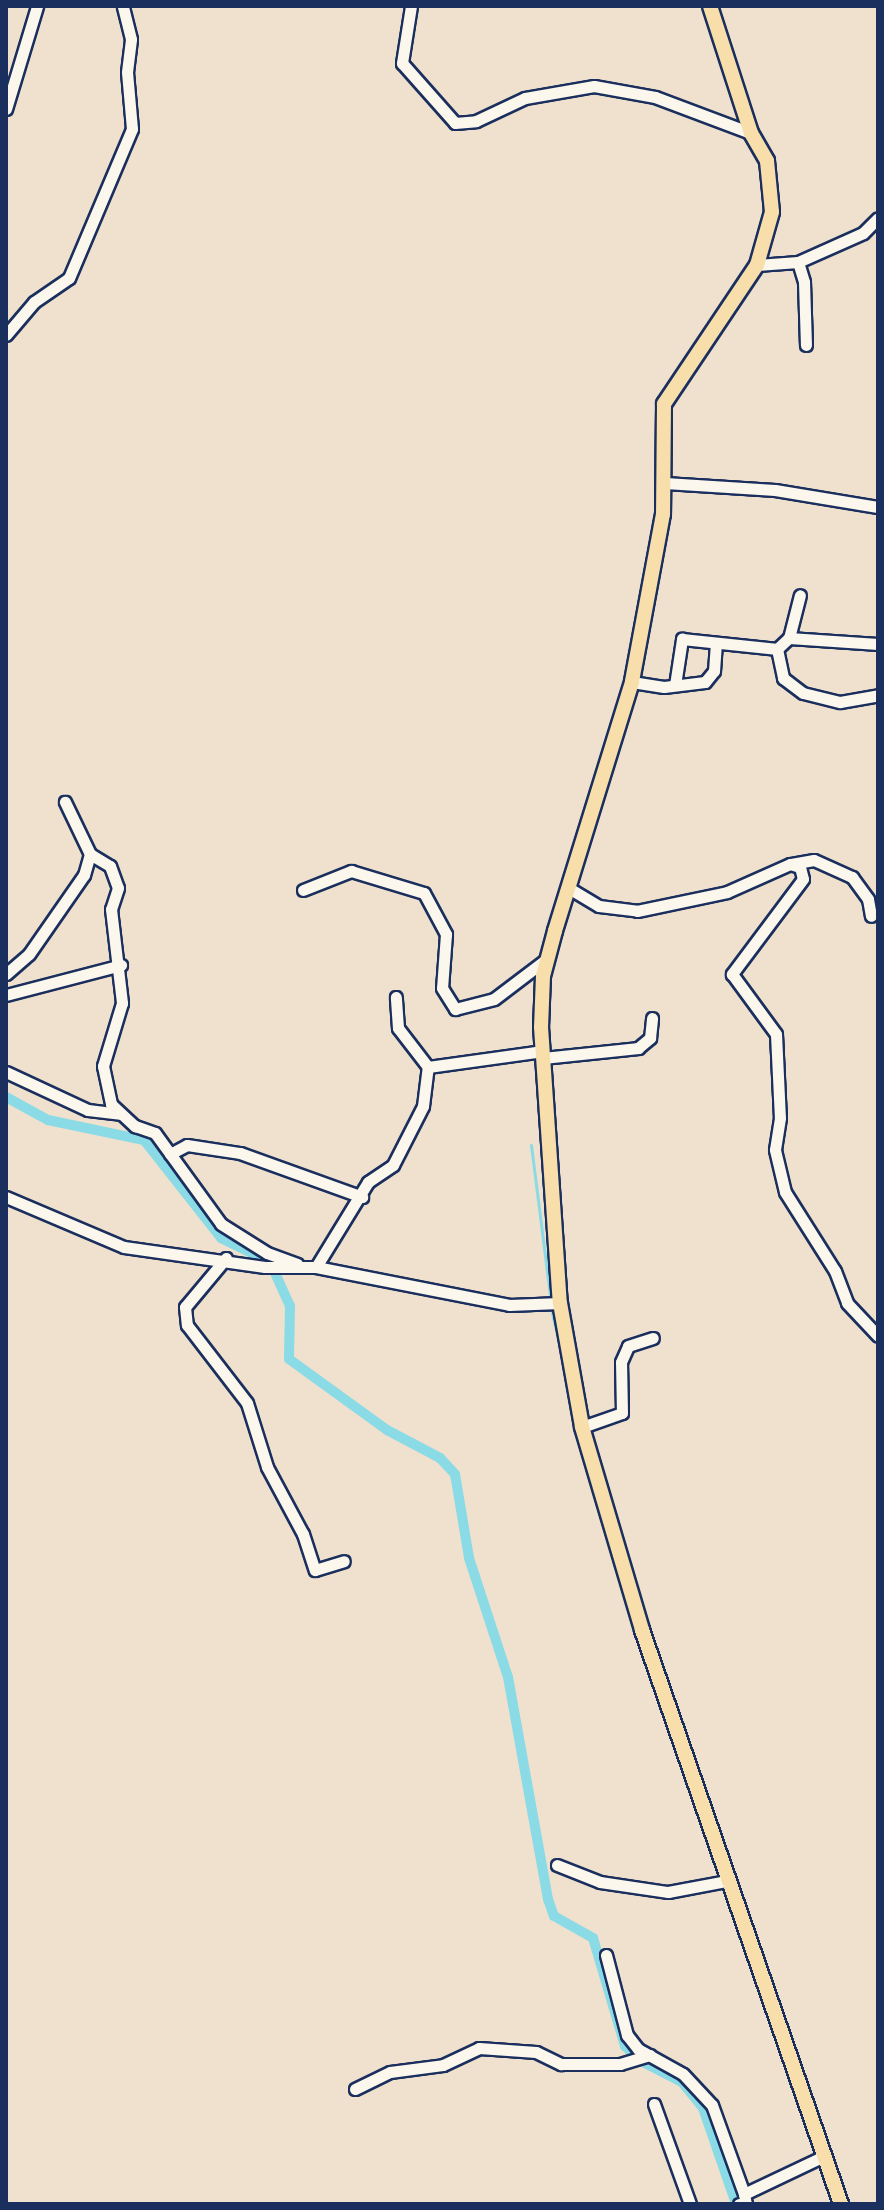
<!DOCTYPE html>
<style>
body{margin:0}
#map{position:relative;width:884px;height:2210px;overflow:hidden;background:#efe1cd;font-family:"Playpen Sans",sans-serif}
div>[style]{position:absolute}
.stream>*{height:3px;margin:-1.5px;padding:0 1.5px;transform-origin:1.5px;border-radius:1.5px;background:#8bdbe6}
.canal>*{height:10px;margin:-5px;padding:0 5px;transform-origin:5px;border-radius:5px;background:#8bdbe6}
.roads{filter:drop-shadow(2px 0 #1b2f5e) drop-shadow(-2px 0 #1b2f5e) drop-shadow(0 2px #1b2f5e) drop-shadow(0 -2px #1b2f5e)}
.minor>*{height:11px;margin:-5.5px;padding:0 5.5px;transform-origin:5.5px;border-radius:5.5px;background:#fbf7ec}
.major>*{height:14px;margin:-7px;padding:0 7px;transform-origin:7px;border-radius:7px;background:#f8deab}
span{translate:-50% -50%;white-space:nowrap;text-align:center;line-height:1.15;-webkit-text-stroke:6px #fbf7ec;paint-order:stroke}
.frame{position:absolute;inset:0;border:8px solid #1b2f5e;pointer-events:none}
</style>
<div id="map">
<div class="stream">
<div style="left:531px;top:1145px;width:151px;rotate:82.8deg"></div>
<div style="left:552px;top:1313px;width:52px;rotate:76.8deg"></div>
<div style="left:594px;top:1492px;width:89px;rotate:73.6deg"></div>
<div style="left:741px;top:1937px;width:232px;rotate:71.2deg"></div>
</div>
<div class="canal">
<div style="left:6px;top:1097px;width:48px;rotate:28.7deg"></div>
<div style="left:48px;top:1120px;width:98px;rotate:11.8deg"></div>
<div style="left:144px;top:1140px;width:125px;rotate:51.8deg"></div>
<div style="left:221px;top:1238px;width:55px;rotate:26.1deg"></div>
<div style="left:270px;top:1262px;width:48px;rotate:65.6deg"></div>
<div style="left:290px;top:1306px;width:53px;rotate:91.1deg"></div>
<div style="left:289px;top:1359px;width:121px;rotate:35.9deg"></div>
<div style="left:387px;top:1430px;width:60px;rotate:27.8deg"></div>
<div style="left:440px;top:1458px;width:22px;rotate:47deg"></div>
<div style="left:455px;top:1474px;width:85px;rotate:80.5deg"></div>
<div style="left:469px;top:1558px;width:125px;rotate:71.9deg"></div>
<div style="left:508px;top:1677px;width:226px;rotate:79.8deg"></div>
<div style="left:548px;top:1899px;width:18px;rotate:71deg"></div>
<div style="left:554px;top:1916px;width:45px;rotate:29.4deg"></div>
<div style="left:593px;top:1938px;width:113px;rotate:73.5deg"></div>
<div style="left:625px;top:2046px;width:22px;rotate:43deg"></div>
<div style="left:641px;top:2061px;width:46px;rotate:27.1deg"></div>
<div style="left:682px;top:2082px;width:33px;rotate:51deg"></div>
<div style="left:703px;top:2108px;width:102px;rotate:71deg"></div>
</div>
<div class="roads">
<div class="minor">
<div style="left:411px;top:6px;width:58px;rotate:99deg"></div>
<div style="left:402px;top:63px;width:80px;rotate:48.5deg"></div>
<div style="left:455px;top:123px;width:21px;rotate:-5deg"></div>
<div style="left:476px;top:121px;width:54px;rotate:-25.1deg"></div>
<div style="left:525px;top:98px;width:70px;rotate:-9.9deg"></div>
<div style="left:594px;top:86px;width:62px;rotate:10.2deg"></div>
<div style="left:655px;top:97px;width:103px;rotate:20.6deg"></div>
<div style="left:6px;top:109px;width:108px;rotate:-73.2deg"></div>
<div style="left:798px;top:262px;width:21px;rotate:73deg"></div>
<div style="left:804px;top:282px;width:63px;rotate:88.2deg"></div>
<div style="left:757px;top:265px;width:41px;rotate:-4.2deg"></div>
<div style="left:798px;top:262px;width:71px;rotate:-24deg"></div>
<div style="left:863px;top:233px;width:21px;rotate:-45deg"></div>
<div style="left:6px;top:335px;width:43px;rotate:-49.7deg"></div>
<div style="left:34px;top:302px;width:42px;rotate:-34.4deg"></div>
<div style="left:69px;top:278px;width:162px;rotate:-67.1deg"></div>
<div style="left:132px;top:129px;width:57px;rotate:-95deg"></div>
<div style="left:127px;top:72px;width:33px;rotate:-83deg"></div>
<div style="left:131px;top:39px;width:34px;rotate:-104deg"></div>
<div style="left:665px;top:483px;width:110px;rotate:3.6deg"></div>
<div style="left:775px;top:490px;width:104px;rotate:9.4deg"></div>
<div style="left:789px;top:638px;width:89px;rotate:3.9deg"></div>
<div style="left:777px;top:649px;width:30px;rotate:78deg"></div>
<div style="left:783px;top:678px;width:25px;rotate:37deg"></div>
<div style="left:803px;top:693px;width:38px;rotate:14deg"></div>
<div style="left:840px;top:702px;width:39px;rotate:-10deg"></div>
<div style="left:632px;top:682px;width:32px;rotate:9deg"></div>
<div style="left:664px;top:687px;width:41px;rotate:-7deg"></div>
<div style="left:705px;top:682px;width:14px;rotate:-51deg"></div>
<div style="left:714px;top:671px;width:26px;rotate:-86deg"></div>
<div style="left:675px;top:685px;width:47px;rotate:-81.3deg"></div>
<div style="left:682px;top:639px;width:96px;rotate:6deg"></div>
<div style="left:777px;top:649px;width:16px;rotate:-43deg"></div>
<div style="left:789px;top:638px;width:44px;rotate:-75.7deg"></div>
<div style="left:90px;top:854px;width:23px;rotate:31deg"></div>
<div style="left:110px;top:866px;width:23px;rotate:70deg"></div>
<div style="left:118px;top:888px;width:22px;rotate:108deg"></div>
<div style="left:111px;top:909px;width:95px;rotate:83.3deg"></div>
<div style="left:122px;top:1003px;width:66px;rotate:106.8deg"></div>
<div style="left:103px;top:1066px;width:39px;rotate:78deg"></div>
<div style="left:111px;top:1104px;width:33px;rotate:43deg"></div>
<div style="left:135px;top:1126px;width:21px;rotate:19deg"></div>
<div style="left:155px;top:1133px;width:112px;rotate:54deg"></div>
<div style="left:221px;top:1224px;width:54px;rotate:32.2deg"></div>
<div style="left:267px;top:1253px;width:32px;rotate:20deg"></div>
<div style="left:791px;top:864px;width:23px;rotate:-10deg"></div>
<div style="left:814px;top:860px;width:42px;rotate:24.1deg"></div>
<div style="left:852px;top:877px;width:27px;rotate:54deg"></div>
<div style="left:868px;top:899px;width:17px;rotate:80deg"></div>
<div style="left:567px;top:887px;width:37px;rotate:31deg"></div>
<div style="left:599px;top:906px;width:38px;rotate:7deg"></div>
<div style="left:637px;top:911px;width:92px;rotate:-11.9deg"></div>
<div style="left:727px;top:892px;width:69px;rotate:-24deg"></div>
<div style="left:790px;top:864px;width:10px;rotate:17deg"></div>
<div style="left:800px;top:867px;width:12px;rotate:76deg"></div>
<div style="left:803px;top:879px;width:119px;rotate:126.8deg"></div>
<div style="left:732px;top:974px;width:74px;rotate:53.7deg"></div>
<div style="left:776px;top:1034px;width:84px;rotate:87.3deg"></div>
<div style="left:780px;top:1118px;width:32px;rotate:99deg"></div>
<div style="left:775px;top:1150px;width:43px;rotate:76.6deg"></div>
<div style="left:785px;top:1192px;width:93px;rotate:57.7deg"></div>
<div style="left:835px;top:1271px;width:34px;rotate:69deg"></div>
<div style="left:847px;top:1303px;width:45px;rotate:46.8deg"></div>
<div style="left:303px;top:890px;width:52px;rotate:-21.6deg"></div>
<div style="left:351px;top:871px;width:76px;rotate:16.8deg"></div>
<div style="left:424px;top:893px;width:47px;rotate:61.8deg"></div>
<div style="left:446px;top:934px;width:54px;rotate:94.2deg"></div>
<div style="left:442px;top:988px;width:25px;rotate:58deg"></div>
<div style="left:455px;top:1009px;width:40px;rotate:-14.4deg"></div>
<div style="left:494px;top:999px;width:68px;rotate:-37.2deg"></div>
<div style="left:6px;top:974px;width:30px;rotate:-41deg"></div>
<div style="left:29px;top:954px;width:96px;rotate:-55.2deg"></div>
<div style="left:84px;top:875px;width:22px;rotate:-74deg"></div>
<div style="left:90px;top:854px;width:58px;rotate:-115.7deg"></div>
<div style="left:6px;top:995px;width:119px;rotate:-14.6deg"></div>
<div style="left:543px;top:1058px;width:96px;rotate:-6deg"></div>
<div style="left:638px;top:1048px;width:16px;rotate:-40deg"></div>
<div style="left:650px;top:1038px;width:20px;rotate:-84deg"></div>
<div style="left:428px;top:1067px;width:116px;rotate:-7.9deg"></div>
<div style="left:6px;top:1072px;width:90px;rotate:24.9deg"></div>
<div style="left:88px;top:1110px;width:32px;rotate:7deg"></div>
<div style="left:170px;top:1154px;width:19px;rotate:-28deg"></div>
<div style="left:187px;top:1145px;width:54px;rotate:8.6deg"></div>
<div style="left:240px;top:1153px;width:130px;rotate:19.8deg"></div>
<div style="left:6px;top:1197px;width:128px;rotate:23deg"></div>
<div style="left:124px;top:1247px;width:142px;rotate:8.1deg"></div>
<div style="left:265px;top:1267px;width:51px"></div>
<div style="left:316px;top:1267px;width:197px;rotate:11.1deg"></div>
<div style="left:509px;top:1305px;width:51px;rotate:-2.2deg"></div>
<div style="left:226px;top:1258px;width:64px;rotate:129.9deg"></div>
<div style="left:185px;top:1307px;width:18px;rotate:84deg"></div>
<div style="left:187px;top:1325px;width:98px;rotate:52.4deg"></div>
<div style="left:247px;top:1403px;width:67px;rotate:72.6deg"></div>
<div style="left:267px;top:1467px;width:76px;rotate:61.8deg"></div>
<div style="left:303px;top:1534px;width:38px;rotate:72deg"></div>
<div style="left:315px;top:1570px;width:30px;rotate:-17deg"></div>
<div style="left:316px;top:1267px;width:100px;rotate:-58.5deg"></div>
<div style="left:368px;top:1182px;width:30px;rotate:-34deg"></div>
<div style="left:393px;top:1165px;width:66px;rotate:-63deg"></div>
<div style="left:423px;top:1106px;width:39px;rotate:-83deg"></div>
<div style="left:428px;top:1067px;width:49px;rotate:-127.6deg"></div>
<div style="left:398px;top:1028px;width:31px;rotate:-94deg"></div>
<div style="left:582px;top:1427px;width:42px;rotate:-19.3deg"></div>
<div style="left:622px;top:1413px;width:51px;rotate:-91.1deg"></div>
<div style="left:621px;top:1362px;width:17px;rotate:-66deg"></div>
<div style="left:628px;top:1346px;width:26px;rotate:-18deg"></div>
<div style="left:557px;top:1865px;width:46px;rotate:21.6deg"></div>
<div style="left:600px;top:1882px;width:69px;rotate:8.4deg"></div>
<div style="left:668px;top:1892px;width:60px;rotate:-10.6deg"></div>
<div style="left:606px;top:1955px;width:83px;rotate:75.3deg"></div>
<div style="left:627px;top:2035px;width:18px;rotate:52deg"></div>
<div style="left:638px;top:2049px;width:51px;rotate:29.1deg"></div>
<div style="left:683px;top:2074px;width:42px;rotate:46.9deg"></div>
<div style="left:712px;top:2105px;width:95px;rotate:70.2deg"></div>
<div style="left:744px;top:2194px;width:10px;rotate:79deg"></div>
<div style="left:746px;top:2204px;width:7px;rotate:180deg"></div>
<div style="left:355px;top:2089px;width:39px;rotate:-26deg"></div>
<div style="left:390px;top:2072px;width:53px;rotate:-7.5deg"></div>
<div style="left:443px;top:2065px;width:40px;rotate:-25deg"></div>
<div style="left:479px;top:2048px;width:57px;rotate:4deg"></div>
<div style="left:536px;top:2052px;width:28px;rotate:26deg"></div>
<div style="left:561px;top:2064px;width:59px"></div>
<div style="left:620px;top:2064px;width:31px;rotate:-17deg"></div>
<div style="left:654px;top:2104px;width:106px;rotate:70.2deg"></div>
<div style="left:744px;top:2194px;width:86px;rotate:-25.4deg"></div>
</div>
<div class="major">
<div style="left:710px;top:6px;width:133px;rotate:72.1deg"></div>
<div style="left:751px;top:133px;width:32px;rotate:60deg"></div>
<div style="left:767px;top:161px;width:51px;rotate:84.4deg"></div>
<div style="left:772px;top:212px;width:55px;rotate:105.8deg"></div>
<div style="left:757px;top:265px;width:167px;rotate:123.8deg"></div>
<div style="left:664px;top:404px;width:110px;rotate:90.5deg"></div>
<div style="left:663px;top:514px;width:171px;rotate:100.5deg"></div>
<div style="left:632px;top:682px;width:261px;rotate:107.2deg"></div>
<div style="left:555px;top:931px;width:47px;rotate:104.9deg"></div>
<div style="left:543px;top:976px;width:51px;rotate:92.2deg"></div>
<div style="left:541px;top:1027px;width:277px;rotate:86.1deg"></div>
<div style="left:560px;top:1303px;width:126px;rotate:79.9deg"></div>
<div style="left:582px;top:1427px;width:212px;rotate:73.5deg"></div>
<div style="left:642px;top:1630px;width:608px;rotate:70.88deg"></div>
</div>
</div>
<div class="frame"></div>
</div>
